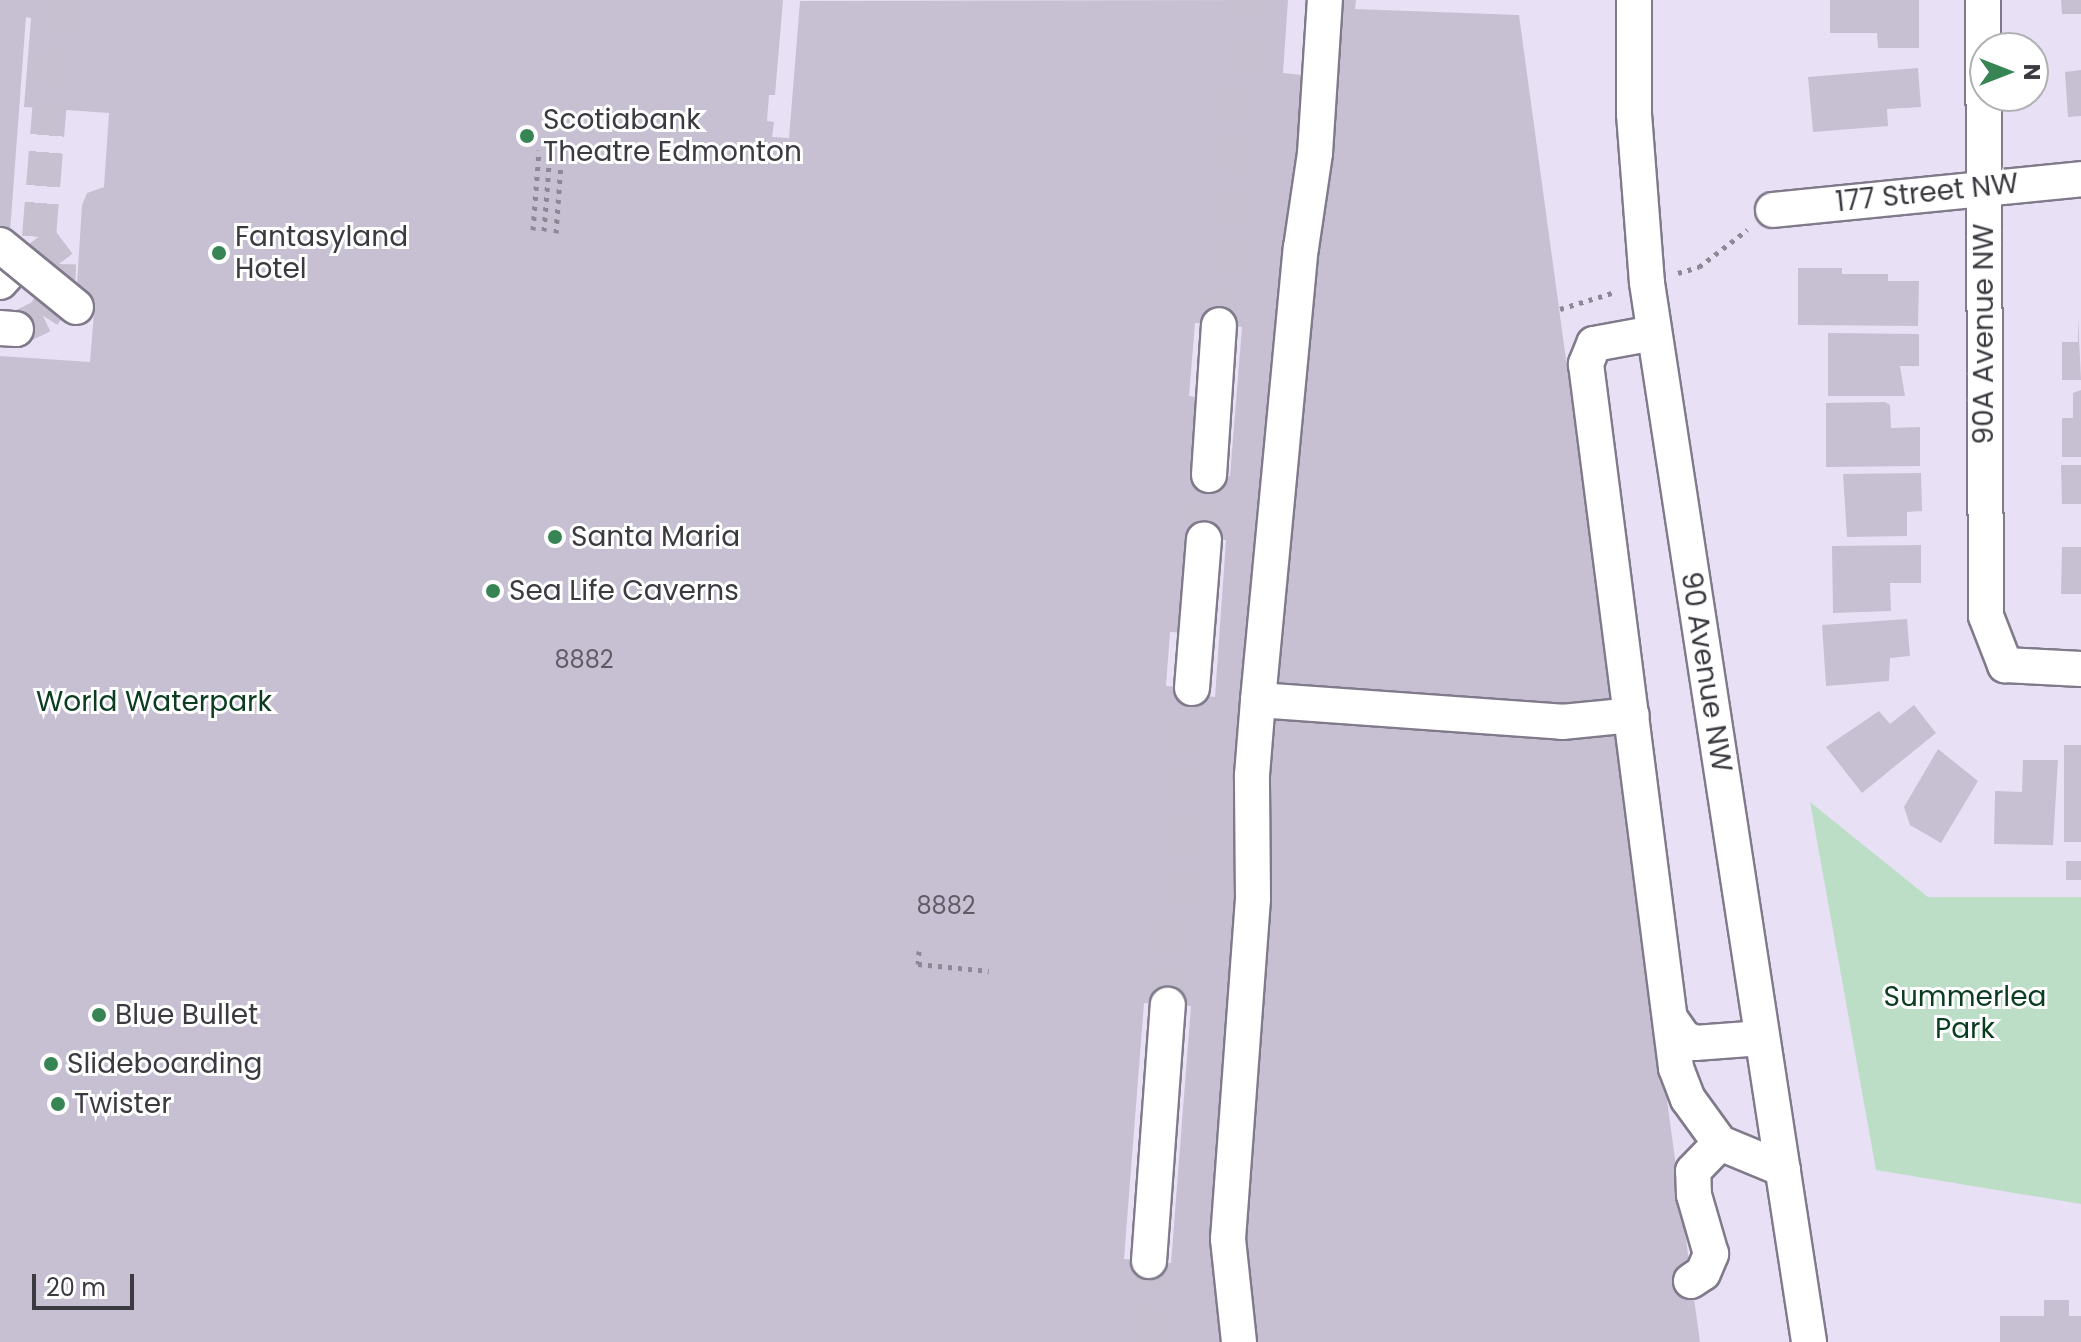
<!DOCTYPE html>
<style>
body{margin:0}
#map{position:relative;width:2081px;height:1342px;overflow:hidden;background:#e8e1f5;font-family:Poppins,sans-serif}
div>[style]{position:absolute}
.green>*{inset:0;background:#bddec6}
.building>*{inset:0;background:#c7c0d3}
.minor-tunnel>*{height:34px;margin-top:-17px;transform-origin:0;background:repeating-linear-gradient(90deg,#c6c0d1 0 34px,transparent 0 51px)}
.path>*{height:5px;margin-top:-2.5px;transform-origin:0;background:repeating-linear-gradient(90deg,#8c8895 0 4px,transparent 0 10px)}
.roads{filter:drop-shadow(2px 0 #807a8b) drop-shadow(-2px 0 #807a8b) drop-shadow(0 2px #807a8b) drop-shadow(0 -2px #807a8b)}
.minor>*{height:34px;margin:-17px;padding:0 17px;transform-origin:17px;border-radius:17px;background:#fff}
.bridges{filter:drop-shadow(2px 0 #807a8b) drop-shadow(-2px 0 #807a8b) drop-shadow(0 2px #807a8b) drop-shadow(0 -2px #807a8b)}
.minor-bridge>*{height:34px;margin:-17px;padding:0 17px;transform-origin:17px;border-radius:17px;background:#fff}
.dots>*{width:22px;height:22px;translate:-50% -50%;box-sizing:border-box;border:4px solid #fff;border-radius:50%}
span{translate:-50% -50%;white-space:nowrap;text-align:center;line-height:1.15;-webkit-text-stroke:6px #fff;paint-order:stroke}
.number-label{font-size:24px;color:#5f5c66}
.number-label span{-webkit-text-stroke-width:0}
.poi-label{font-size:28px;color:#3c3a41}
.left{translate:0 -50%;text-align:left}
.street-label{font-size:28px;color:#3c3a41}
.park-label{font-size:28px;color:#0a3c20}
.north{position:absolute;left:1969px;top:32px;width:80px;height:80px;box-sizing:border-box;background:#fff;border:2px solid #b1b0b3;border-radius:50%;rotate:90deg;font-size:22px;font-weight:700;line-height:32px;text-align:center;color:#3c3a41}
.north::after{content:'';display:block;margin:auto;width:28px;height:36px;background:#378554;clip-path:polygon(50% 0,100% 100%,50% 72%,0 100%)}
.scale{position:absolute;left:32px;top:1274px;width:102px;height:36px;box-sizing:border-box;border:4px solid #3c3a41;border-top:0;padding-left:10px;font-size:24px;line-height:28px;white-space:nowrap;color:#3c3a41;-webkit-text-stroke:6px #fff;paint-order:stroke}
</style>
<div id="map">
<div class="green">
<div style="clip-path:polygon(1810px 802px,1928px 897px,2081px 897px,2081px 1204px,1876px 1170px)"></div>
</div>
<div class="building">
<div style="clip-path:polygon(evenodd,0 0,783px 0,775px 95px,769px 95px,767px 121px,774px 122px,772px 137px,789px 138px,800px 1px,1288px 0,1283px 73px,1303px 75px,1309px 0,1356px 0,1355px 9px,1519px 15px,1700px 1342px,0 1342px,0 356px,90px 362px,95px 301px,87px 299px,77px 284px,82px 205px,87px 193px,104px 187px,109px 113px,24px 107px,31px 18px,26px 17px,10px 232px,0 246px,0 0,1195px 323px,1242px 327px,1230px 476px,1199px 474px,1205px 398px,1189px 396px,1195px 323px,0 0,1195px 538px,1226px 540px,1215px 697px,1197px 695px,1198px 688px,1166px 686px,1170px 632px,1188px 633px,1195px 538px,0 0,1144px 1003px,1191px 1006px,1171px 1263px,1124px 1259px,1144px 1003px)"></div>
<div style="clip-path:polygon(1830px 0,1919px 0,1919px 48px,1878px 48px,1877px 33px,1830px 33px)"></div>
<div style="clip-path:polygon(2061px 0,2081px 0,2081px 14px,2062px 14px)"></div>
<div style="clip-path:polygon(1918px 68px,1921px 107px,1887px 109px,1888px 126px,1813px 132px,1808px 77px)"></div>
<div style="clip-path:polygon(2081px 70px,2081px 116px,2068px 117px,2065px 72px)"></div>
<div style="clip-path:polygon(1798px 268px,1842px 268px,1842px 274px,1888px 274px,1888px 281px,1919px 281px,1918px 326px,1798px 325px)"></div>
<div style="clip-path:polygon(2078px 317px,2081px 380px,2062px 380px,2062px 342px,2078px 342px)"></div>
<div style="clip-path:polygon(1828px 333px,1919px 334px,1919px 366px,1900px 366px,1905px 396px,1828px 396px)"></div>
<div style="clip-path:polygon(2081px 390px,2081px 457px,2062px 457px,2062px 418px,2073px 418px,2073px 393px)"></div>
<div style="clip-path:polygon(1885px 402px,1890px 405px,1891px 428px,1920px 427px,1920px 466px,1826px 467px,1826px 403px)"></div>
<div style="clip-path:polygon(2061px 465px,2081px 465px,2081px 504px,2062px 504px)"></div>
<div style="clip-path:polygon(1921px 473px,1922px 511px,1907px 512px,1907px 536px,1847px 537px,1843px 474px)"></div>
<div style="clip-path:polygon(1921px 545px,1921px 583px,1890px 583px,1891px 611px,1833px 613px,1832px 546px)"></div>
<div style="clip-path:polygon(2062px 547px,2081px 547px,2081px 594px,2061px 594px)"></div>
<div style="clip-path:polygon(1907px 619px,1910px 656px,1890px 658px,1889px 681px,1826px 686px,1822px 625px)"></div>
<div style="clip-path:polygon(1914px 705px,1936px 733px,1862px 793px,1826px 747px,1879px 711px,1890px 724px)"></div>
<div style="clip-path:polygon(2064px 745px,2081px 745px,2081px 842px,2064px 842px)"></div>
<div style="clip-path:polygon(1938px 749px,1978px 781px,1941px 843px,1910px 825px,1904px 807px)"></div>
<div style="clip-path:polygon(2023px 760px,2058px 760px,2053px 845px,1994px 844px,1995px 791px,2022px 792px)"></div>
<div style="clip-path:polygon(2066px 861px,2081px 861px,2081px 880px,2066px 880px)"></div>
<div style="clip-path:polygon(2044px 1300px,2069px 1300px,2069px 1316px,2081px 1316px,2081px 1342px,2000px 1342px,2000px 1316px,2044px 1316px)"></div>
</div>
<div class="minor-tunnel">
<div style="left:8px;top:273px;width:48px;rotate:-49.3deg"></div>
<div style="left:39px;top:237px;width:238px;rotate:-85.4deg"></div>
<div style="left:1219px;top:325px;width:326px;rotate:-85.4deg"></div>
<div style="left:16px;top:329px;width:30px;rotate:-26deg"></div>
<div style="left:43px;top:316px;width:28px;rotate:-58deg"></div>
<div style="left:58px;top:292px;width:28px;rotate:-88deg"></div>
<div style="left:59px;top:264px;width:34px;rotate:-127deg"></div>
<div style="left:1204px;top:539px;width:64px;rotate:-85.5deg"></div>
<div style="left:1168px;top:1005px;width:318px;rotate:-85.7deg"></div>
<div style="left:1144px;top:1342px;width:81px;rotate:-86.5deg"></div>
</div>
<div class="path">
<div style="left:533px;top:230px;width:80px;rotate:-85.7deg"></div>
<div style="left:544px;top:231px;width:80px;rotate:-85.7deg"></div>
<div style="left:556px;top:233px;width:83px;rotate:-85.9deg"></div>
<div style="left:1678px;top:273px;width:22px;rotate:-16deg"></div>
<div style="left:1699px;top:267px;width:61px;rotate:-37.6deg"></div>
<div style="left:1560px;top:309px;width:58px;rotate:-17.2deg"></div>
<div style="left:919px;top:951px;width:13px;rotate:94deg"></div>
<div style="left:918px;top:964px;width:71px;rotate:5.6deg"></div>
</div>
<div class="roads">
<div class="minor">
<div style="left:1634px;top:0;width:114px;rotate:90deg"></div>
<div style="left:1634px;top:114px;width:169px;rotate:85.6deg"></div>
<div style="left:1647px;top:283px;width:1071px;rotate:81.3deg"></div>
<div style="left:1983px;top:0;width:616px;rotate:89.72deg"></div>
<div style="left:1986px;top:616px;width:53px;rotate:68.8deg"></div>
<div style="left:2005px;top:665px;width:76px;rotate:3deg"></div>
<div style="left:1773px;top:210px;width:310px;rotate:-5.7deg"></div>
<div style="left:0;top:282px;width:12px;rotate:-48deg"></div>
<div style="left:0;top:328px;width:16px;rotate:4deg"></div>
<div style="left:1654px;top:333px;width:61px;rotate:169.6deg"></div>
<div style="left:1594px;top:344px;width:22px;rotate:112deg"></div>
<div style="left:1586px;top:364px;width:710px;rotate:82.71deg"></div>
<div style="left:1676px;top:1068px;width:33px;rotate:69deg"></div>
<div style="left:1688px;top:1099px;width:54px;rotate:54deg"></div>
<div style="left:1720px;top:1143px;width:68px;rotate:22.4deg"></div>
<div style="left:1209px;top:475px;width:150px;rotate:-86.2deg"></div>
<div style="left:1192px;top:688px;width:149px;rotate:-85.4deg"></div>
<div style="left:1258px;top:700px;width:454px;rotate:-84.6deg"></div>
<div style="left:1301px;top:248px;width:96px;rotate:-81.6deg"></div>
<div style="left:1315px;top:153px;width:153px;rotate:-86.3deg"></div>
<div style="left:1672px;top:1021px;width:21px;rotate:55deg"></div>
<div style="left:1684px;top:1038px;width:12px;rotate:24deg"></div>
<div style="left:1695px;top:1043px;width:67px;rotate:-4.3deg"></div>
<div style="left:1149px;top:1261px;width:257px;rotate:-85.8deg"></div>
<div style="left:1691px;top:1281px;width:14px;rotate:-34deg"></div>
<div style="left:1703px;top:1273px;width:21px;rotate:-67deg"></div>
<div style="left:1711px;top:1254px;width:61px;rotate:-106.1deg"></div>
<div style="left:1694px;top:1195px;width:24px;rotate:-92deg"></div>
<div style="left:1693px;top:1171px;width:39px;rotate:-46deg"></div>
<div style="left:1239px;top:1342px;width:104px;rotate:-96.1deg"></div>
<div style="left:1228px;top:1239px;width:341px;rotate:-85.8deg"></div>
<div style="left:1253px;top:899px;width:124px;rotate:-90.5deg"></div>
<div style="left:1252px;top:775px;width:75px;rotate:-85.4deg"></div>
<div style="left:1258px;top:700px;width:305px;rotate:4.1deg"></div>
<div style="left:1562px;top:722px;width:70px;rotate:-5.7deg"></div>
</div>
</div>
<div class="bridges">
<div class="minor-bridge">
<div style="left:0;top:245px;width:98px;rotate:39.2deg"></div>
</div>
</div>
<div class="dots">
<div style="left:527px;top:136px;background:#378554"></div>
<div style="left:219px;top:253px;background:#378554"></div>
<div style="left:555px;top:537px;background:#378554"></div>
<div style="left:493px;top:591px;background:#378554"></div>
<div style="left:99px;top:1015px;background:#378554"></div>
<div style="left:51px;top:1064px;background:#378554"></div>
<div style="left:58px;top:1104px;background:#378554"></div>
</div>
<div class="number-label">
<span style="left:584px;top:660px">8882</span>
<span style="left:946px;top:906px">8882</span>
</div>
<div class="poi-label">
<span class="left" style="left:543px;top:136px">Scotiabank<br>Theatre Edmonton</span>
<span class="left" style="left:235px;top:253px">Fantasyland<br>Hotel</span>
<span class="left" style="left:571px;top:537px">Santa Maria</span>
<span class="left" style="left:509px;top:591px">Sea Life Caverns</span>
<span class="left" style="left:115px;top:1015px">Blue Bullet</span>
<span class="left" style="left:67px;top:1064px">Slideboarding</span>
<span class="left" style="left:74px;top:1104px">Twister</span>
</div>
<div class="street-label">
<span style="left:1927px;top:193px;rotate:-6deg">177 Street NW</span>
<span style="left:1984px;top:334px;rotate:-90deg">90A Avenue NW</span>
<span style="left:1706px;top:672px;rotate:81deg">90 Avenue NW</span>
</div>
<div class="park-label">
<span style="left:154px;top:702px">World Waterpark</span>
<span style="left:1965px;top:1013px">Summerlea<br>Park</span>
</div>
<div class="north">N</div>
<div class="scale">20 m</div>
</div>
